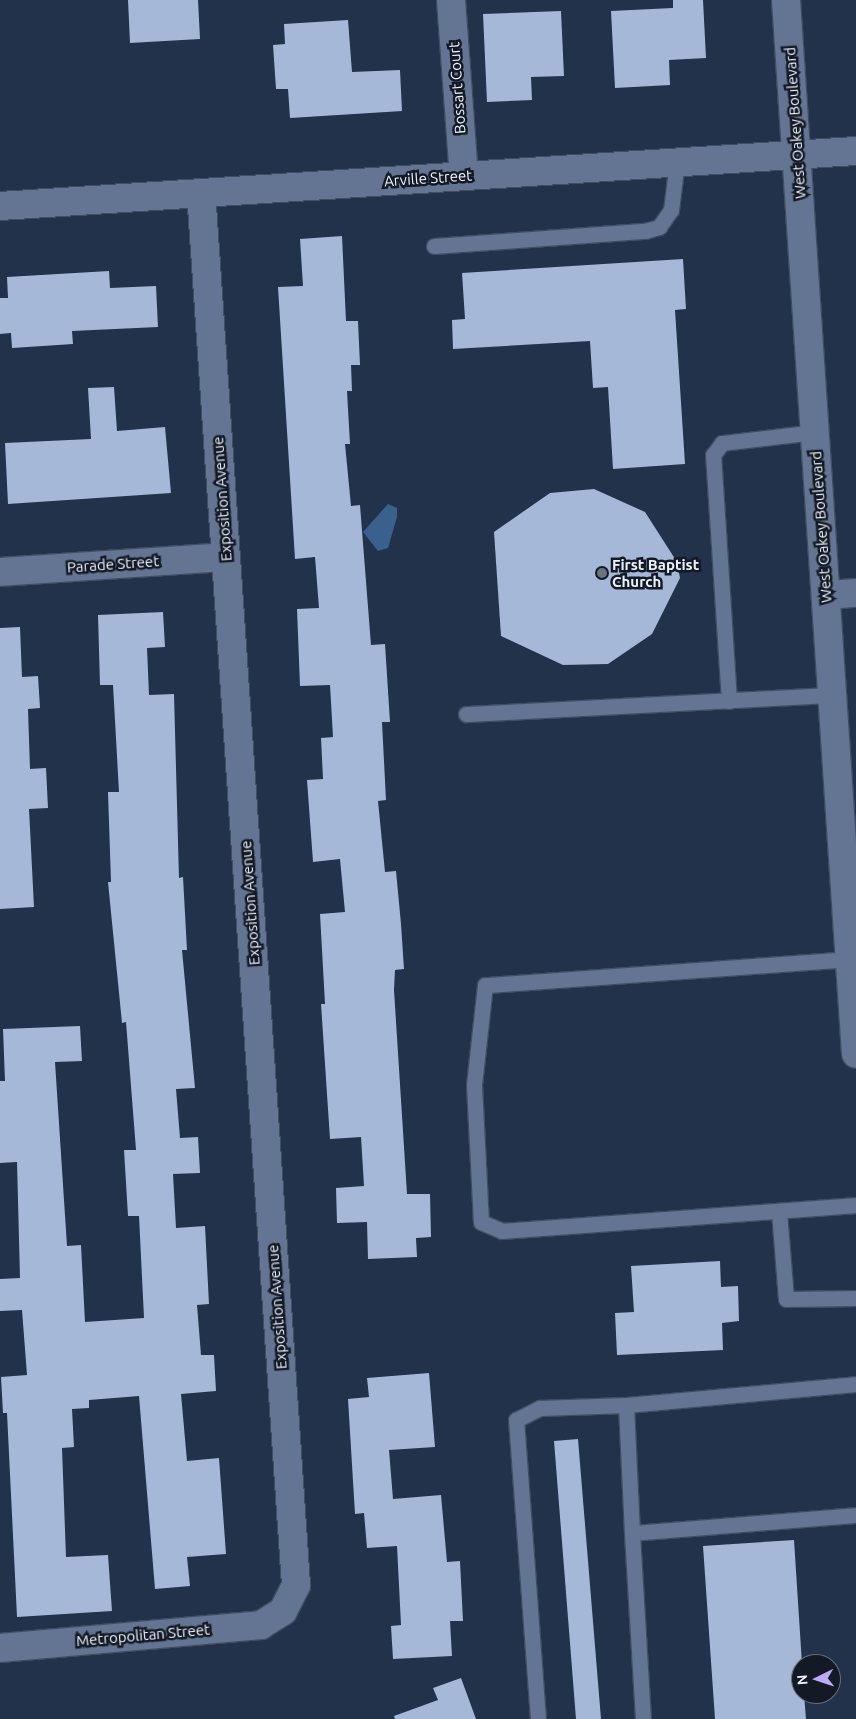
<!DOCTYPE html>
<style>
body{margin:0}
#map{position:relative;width:856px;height:1719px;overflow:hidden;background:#22324b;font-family:Ubuntu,sans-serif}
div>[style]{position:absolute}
.water>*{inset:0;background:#3a608e}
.building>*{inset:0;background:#a5b8d7}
.roads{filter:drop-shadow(1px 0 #414d61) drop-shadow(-1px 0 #414d61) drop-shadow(0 1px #414d61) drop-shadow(0 -1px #414d61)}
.lane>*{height:15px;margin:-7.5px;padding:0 7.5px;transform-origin:7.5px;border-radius:7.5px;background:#637592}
.street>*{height:28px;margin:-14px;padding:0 14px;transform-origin:14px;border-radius:14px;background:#637592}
.secondary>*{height:28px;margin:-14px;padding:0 14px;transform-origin:14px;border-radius:14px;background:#637592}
.dots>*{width:14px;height:14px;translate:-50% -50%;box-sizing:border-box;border:2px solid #131925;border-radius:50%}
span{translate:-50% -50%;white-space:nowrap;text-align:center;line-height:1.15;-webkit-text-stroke:5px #131925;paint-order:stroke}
.street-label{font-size:15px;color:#ecf3fc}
.poi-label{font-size:15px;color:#ecf3fc;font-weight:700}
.left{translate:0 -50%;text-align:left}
.north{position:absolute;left:791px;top:1654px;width:50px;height:50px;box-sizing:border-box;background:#131925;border:1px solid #6a707b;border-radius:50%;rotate:266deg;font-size:14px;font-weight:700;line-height:20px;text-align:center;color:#ecf3fc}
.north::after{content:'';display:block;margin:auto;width:18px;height:22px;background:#bda9f5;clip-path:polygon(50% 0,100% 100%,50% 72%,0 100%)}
</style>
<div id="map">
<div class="water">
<div style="clip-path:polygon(388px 504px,397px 508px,397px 517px,388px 548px,378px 551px,363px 532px)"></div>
</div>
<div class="building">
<div style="clip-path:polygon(128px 0,198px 0,200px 39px,130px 43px)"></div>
<div style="clip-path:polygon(673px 0,703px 0,706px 58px,669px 60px,670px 85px,615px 88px,611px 11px,673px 8px)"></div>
<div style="clip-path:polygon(561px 11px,564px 76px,531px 77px,532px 100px,487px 102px,483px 14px)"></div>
<div style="clip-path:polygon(348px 20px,352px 72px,400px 70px,402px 111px,290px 118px,288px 89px,276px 89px,273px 45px,285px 44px,284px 24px)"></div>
<div style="clip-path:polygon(342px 236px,346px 321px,358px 321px,360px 365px,351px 365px,352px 391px,347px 391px,350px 444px,345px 444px,351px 506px,360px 505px,371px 645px,385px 644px,390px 722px,382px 722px,386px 800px,378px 801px,385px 872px,396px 871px,401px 924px,404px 969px,395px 970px,394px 990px,407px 1194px,430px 1194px,431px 1237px,416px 1238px,417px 1257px,368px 1259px,367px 1222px,337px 1223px,336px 1188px,364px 1186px,361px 1137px,330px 1139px,321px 1004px,325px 1004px,320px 914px,345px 912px,340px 859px,313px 862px,307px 780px,323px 779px,321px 738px,333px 737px,330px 685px,300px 686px,297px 609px,319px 608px,315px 557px,295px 559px,278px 287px,303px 286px,300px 239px)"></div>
<div style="clip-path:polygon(683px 259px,686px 309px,675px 310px,685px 464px,613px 469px,608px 387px,593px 388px,590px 341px,453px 349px,452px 320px,465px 319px,462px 273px)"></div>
<div style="clip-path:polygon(109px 271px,110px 288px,156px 286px,158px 327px,72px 331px,73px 344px,12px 348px,11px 333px,0 334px,0 298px,8px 298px,7px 277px)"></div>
<div style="clip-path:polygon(114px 387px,117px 431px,165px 427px,171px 493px,8px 504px,5px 443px,91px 439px,88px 388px)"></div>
<div style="clip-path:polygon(594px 489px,645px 512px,677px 562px,680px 578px,652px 634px,608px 664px,563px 665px,501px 636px,494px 532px,550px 493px)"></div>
<div style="clip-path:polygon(163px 612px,165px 647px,147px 648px,149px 695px,174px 694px,179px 878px,183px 877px,187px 950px,182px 950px,195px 1088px,176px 1089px,180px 1138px,198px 1137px,200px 1173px,173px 1174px,176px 1228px,205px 1226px,209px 1304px,197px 1305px,201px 1355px,214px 1355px,216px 1391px,181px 1394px,187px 1461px,219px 1458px,226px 1554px,187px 1557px,190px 1586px,155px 1589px,139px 1396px,89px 1400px,89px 1408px,72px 1409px,74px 1447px,62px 1448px,66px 1557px,108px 1555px,112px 1611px,17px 1617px,7px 1413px,3px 1413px,1px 1377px,27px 1375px,22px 1310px,0 1311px,0 1279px,20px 1278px,17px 1162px,0 1163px,0 1081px,5px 1081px,3px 1029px,80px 1026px,82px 1061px,55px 1062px,67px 1246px,81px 1245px,85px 1322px,144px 1318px,139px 1216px,128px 1216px,124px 1150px,136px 1150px,126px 1022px,122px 1023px,108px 882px,111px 882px,108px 792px,119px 792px,113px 685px,100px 685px,98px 615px)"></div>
<div style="clip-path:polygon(20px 627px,22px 677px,38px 676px,40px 708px,28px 709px,30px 769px,46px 768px,48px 808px,29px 809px,34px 907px,0 909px,0 628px)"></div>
<div style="clip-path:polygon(720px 1261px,721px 1287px,738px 1286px,739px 1321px,722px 1323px,723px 1350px,617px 1355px,615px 1313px,634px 1312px,631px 1266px)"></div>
<div style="clip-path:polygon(429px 1373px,435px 1447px,389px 1450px,393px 1499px,441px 1495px,447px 1562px,460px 1561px,463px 1621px,450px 1621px,452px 1656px,393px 1659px,391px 1626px,401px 1625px,397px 1546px,367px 1548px,364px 1513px,355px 1514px,348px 1399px,369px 1397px,367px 1378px)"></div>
<div style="clip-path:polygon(578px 1439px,601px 1719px,576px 1719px,554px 1441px)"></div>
<div style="clip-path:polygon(794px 1540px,802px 1664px,801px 1694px,804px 1694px,806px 1719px,715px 1719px,703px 1546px)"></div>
<div style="clip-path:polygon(461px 1678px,476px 1719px,395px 1719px,394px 1716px,438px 1700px,433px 1688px)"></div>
</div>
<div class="roads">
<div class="lane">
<div style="left:434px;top:246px;width:212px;rotate:-4.1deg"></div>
<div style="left:645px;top:231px;width:15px;rotate:-16deg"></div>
<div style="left:659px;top:227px;width:21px;rotate:-55deg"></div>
<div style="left:671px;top:210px;width:48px;rotate:-82.9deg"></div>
<div style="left:729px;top:701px;width:247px;rotate:-93.7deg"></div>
<div style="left:713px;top:455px;width:15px;rotate:-53deg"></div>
<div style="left:722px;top:443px;width:94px;rotate:-6.7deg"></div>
<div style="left:466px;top:714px;width:366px;rotate:-3deg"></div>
<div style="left:850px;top:959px;width:366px;rotate:175.9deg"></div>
<div style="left:485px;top:985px;width:101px;rotate:96.3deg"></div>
<div style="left:474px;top:1085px;width:137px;rotate:87.1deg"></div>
<div style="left:481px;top:1222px;width:23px;rotate:23deg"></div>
<div style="left:502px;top:1231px;width:355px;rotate:-4.2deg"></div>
<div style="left:779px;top:1212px;width:87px;rotate:85.4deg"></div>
<div style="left:786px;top:1299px;width:70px;rotate:-0.8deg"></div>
<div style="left:632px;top:1533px;width:128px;rotate:-92.7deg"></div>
<div style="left:626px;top:1405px;width:231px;rotate:-5.2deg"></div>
<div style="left:538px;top:1719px;width:300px;rotate:-94.2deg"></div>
<div style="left:516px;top:1420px;width:27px;rotate:-27deg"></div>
<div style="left:540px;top:1408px;width:86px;rotate:-2deg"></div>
<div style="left:643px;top:1719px;width:186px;rotate:-93.4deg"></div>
<div style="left:632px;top:1533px;width:225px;rotate:-4.6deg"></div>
</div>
<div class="street">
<div style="left:451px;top:0;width:175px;rotate:85.8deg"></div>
<div style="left:0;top:572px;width:226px;rotate:-3.8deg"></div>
<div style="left:826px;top:595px;width:30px;rotate:-4deg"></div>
<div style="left:0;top:1648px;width:262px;rotate:-5deg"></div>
<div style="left:261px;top:1625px;width:26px;rotate:-32deg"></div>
<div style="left:283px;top:1611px;width:29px;rotate:-63deg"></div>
<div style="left:296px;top:1585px;width:1395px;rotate:-93.9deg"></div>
</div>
<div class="secondary">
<div style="left:786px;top:0;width:1056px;rotate:86.2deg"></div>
<div style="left:0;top:206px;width:858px;rotate:-3.68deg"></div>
</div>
</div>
<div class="dots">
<div style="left:602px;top:573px;background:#6b7280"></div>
</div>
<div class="street-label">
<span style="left:457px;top:88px;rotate:-94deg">Bossart Court</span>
<span style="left:795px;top:123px;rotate:-94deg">West Oakey Boulevard</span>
<span style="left:428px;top:178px;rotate:-4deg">Arville Street</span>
<span style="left:222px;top:499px;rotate:-94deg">Exposition Avenue</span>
<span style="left:821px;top:527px;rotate:-94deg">West Oakey Boulevard</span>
<span style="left:113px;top:564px;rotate:-4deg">Parade Street</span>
<span style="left:250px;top:903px;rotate:-94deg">Exposition Avenue</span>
<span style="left:277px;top:1307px;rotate:-94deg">Exposition Avenue</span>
<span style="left:143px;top:1635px;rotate:-5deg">Metropolitan Street</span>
</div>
<div class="poi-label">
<span class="left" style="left:612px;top:573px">First Baptist<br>Church</span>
</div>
<div class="north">N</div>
</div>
